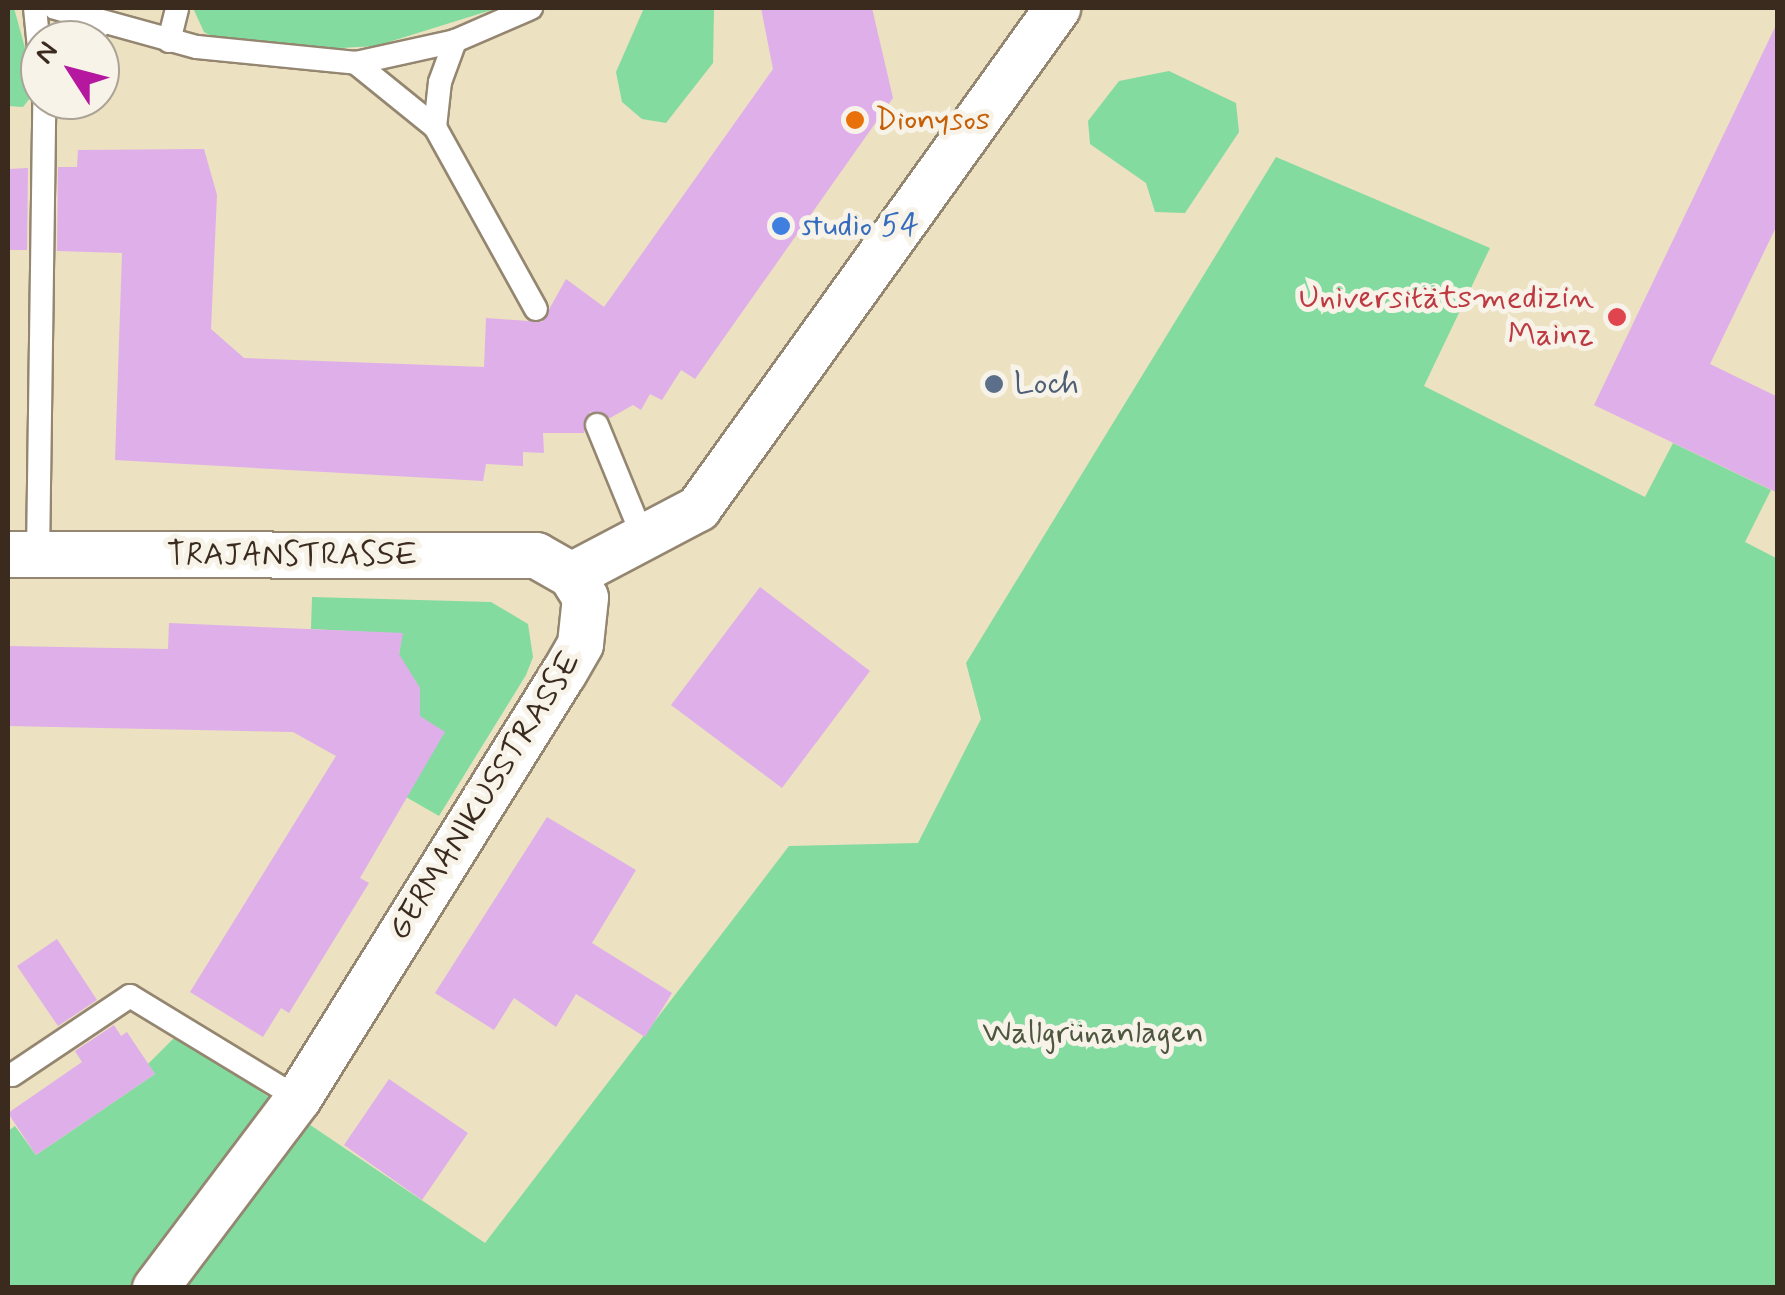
<!DOCTYPE html>
<meta charset="utf-8">
<style>
body{margin:0}
#map{position:relative;width:1785px;height:1295px;overflow:hidden;background:#ece1c1;font-family:Mynerve,sans-serif}
div>[style]{position:absolute}
.green>*{inset:0;background:#84db9f}
.building>*{inset:0;background:#dfafea}
.roads{filter:drop-shadow(2px 0 #948670) drop-shadow(-2px 0 #948670) drop-shadow(0 2px #948670) drop-shadow(0 -2px #948670)}
.service>*{height:22px;margin:-11px;padding:0 11px;transform-origin:11px;border-radius:11px;background:#fff}
.minor>*{height:45px;margin:-22.5px;padding:0 22.5px;transform-origin:22.5px;border-radius:22.5px;background:#fff}
.dots>*{width:28px;height:28px;translate:-50% -50%;box-sizing:border-box;border:5px solid #f7f3e8;border-radius:50%}
span{translate:-50% -50%;white-space:nowrap;text-align:center;line-height:1.15;-webkit-text-stroke:10px #f7f3e8;paint-order:stroke}
.food-label{font-size:32px;color:#c56008}
.left{translate:0 -50%;text-align:left}
.shop-label{font-size:32px;color:#366cbe}
.health-label{font-size:32px;color:#be3a42}
.right{translate:-100% -50%;text-align:right}
.service-label{font-size:32px;color:#4e5e75}
.street-label{font-size:32px;color:#3b2a1e}
.park-label{font-size:32px;color:#4d563e}
.frame{position:absolute;inset:0;border:10px solid #3b2a1e;pointer-events:none}
.north{position:absolute;left:20px;top:20px;width:100px;height:100px;box-sizing:border-box;background:#f7f3e8;border:2px solid #aca397;border-radius:50%;rotate:306deg;font-size:28px;font-weight:700;line-height:40px;text-align:center;color:#3b2a1e}
.north::after{content:'';display:block;margin:auto;width:35px;height:45px;background:#b5179e;clip-path:polygon(50% 0,100% 100%,50% 72%,0 100%)}
</style>
<div id="map">
<div class="green">
<div style="clip-path:polygon(8px 8px,14px 8px,25px 48px,30px 98px,23px 107px,8px 106px)"></div>
<div style="clip-path:polygon(193px 8px,498px 8px,376px 46px,322px 49px,215px 38px,204px 32px)"></div>
<div style="clip-path:polygon(644px 8px,714px 8px,713px 63px,666px 123px,642px 119px,622px 102px,616px 72px)"></div>
<div style="clip-path:polygon(1169px 71px,1236px 103px,1239px 132px,1185px 213px,1155px 212px,1146px 183px,1090px 144px,1088px 121px,1119px 81px)"></div>
<div style="clip-path:polygon(1276px 157px,1490px 248px,1424px 386px,1645px 497px,1673px 443px,1771px 490px,1745px 542px,1778px 559px,1777px 1287px,8px 1287px,8px 1131px,15px 1126px,36px 1155px,155px 1074px,148px 1064px,177px 1035px,485px 1243px,789px 846px,918px 843px,981px 719px,966px 663px)"></div>
<div style="clip-path:polygon(312px 597px,491px 602px,528px 624px,533px 657px,526px 675px,439px 816px,406px 797px,420px 688px,397px 669px,402px 634px,311px 629px)"></div>
</div>
<div class="building">
<div style="clip-path:polygon(761px 8px,872px 8px,893px 98px,695px 379px,681px 370px,662px 400px,650px 394px,641px 410px,633px 405px,610px 418px,590px 412px,584px 433px,543px 433px,544px 453px,523px 452px,523px 466px,486px 464px,483px 481px,115px 460px,122px 253px,57px 251px,58px 167px,77px 167px,78px 150px,204px 149px,217px 195px,211px 329px,244px 358px,484px 367px,486px 318px,542px 322px,566px 279px,604px 307px,773px 69px)"></div>
<div style="clip-path:polygon(1778px 21px,1778px 223px,1710px 364px,1778px 397px,1778px 493px,1594px 405px)"></div>
<div style="clip-path:polygon(28px 168px,27px 250px,8px 250px,8px 169px)"></div>
<div style="clip-path:polygon(760px 587px,870px 671px,782px 788px,671px 705px)"></div>
<div style="clip-path:polygon(169px 623px,403px 633px,399px 654px,420px 688px,420px 716px,445px 732px,360px 878px,369px 883px,289px 1013px,281px 1008px,263px 1037px,190px 992px,336px 756px,293px 732px,8px 726px,8px 646px,168px 649px)"></div>
<div style="clip-path:polygon(547px 817px,636px 870px,592px 943px,672px 993px,645px 1037px,576px 994px,556px 1027px,514px 998px,494px 1030px,435px 993px)"></div>
<div style="clip-path:polygon(57px 939px,97px 1000px,58px 1026px,17px 966px)"></div>
<div style="clip-path:polygon(114px 1025px,121px 1036px,127px 1032px,155px 1074px,36px 1155px,8px 1113px,82px 1062px,75px 1051px)"></div>
<div style="clip-path:polygon(389px 1079px,468px 1133px,422px 1200px,344px 1145px)"></div>
</div>
<div class="roads">
<div class="service">
<div style="left:35px;top:8px;width:50px;rotate:84.3deg"></div>
<div style="left:55px;top:8px;width:147px;rotate:15.4deg"></div>
<div style="left:197px;top:47px;width:160px;rotate:5.7deg"></div>
<div style="left:356px;top:63px;width:101px;rotate:-12.5deg"></div>
<div style="left:455px;top:41px;width:83px;rotate:-23.5deg"></div>
<div style="left:80px;top:40px;width:26px;rotate:-36deg"></div>
<div style="left:169px;top:41px;width:34px;rotate:-76deg"></div>
<div style="left:356px;top:63px;width:102px;rotate:39deg"></div>
<div style="left:435px;top:127px;width:208px;rotate:61deg"></div>
<div style="left:435px;top:127px;width:45px;rotate:-83.7deg"></div>
<div style="left:440px;top:82px;width:44px;rotate:-69.9deg"></div>
<div style="left:597px;top:425px;width:121px;rotate:67.7deg"></div>
<div style="left:38px;top:556px;width:456px;rotate:-89.2deg"></div>
<div style="left:12px;top:1075px;width:142px;rotate:-33.8deg"></div>
<div style="left:130px;top:996px;width:197px;rotate:31.3deg"></div>
</div>
<div class="minor">
<div style="left:8px;top:554px;width:528px;rotate:0.11deg"></div>
<div style="left:536px;top:555px;width:40px;rotate:29.7deg"></div>
<div style="left:571px;top:575px;width:26px;rotate:58deg"></div>
<div style="left:585px;top:597px;width:47px;rotate:96.1deg"></div>
<div style="left:580px;top:644px;width:34px;rotate:120deg"></div>
<div style="left:563px;top:673px;width:501px;rotate:121.94deg"></div>
<div style="left:298px;top:1098px;width:238px;rotate:127deg"></div>
<div style="left:571px;top:575px;width:144px;rotate:-27.8deg"></div>
<div style="left:698px;top:508px;width:616px;rotate:-54.32deg"></div>
</div>
</div>
<div class="dots">
<div style="left:855px;top:120px;background:#e8710a"></div>
<div style="left:781px;top:226px;background:#3f7fe0"></div>
<div style="left:1617px;top:317px;background:#e0444e"></div>
<div style="left:994px;top:384px;background:#5c6f8a"></div>
</div>
<div class="food-label">
<span class="left" style="left:875px;top:120px">Dionysos</span>
</div>
<div class="shop-label">
<span class="left" style="left:801px;top:226px">studio 54</span>
</div>
<div class="health-label">
<span class="right" style="left:1594px;top:317px">Universitätsmedizin<br>Mainz</span>
</div>
<div class="service-label">
<span class="left" style="left:1014px;top:384px">Loch</span>
</div>
<div class="street-label">
<span style="left:292px;top:555px">TRAJANSTRASSE</span>
<span style="left:485px;top:796px;rotate:-58deg">GERMANIKUSSTRASSE</span>
</div>
<div class="park-label">
<span style="left:1093px;top:1033px">Wallgrünanlagen</span>
</div>
<div class="frame"></div>
<div class="north">N</div>
</div>
